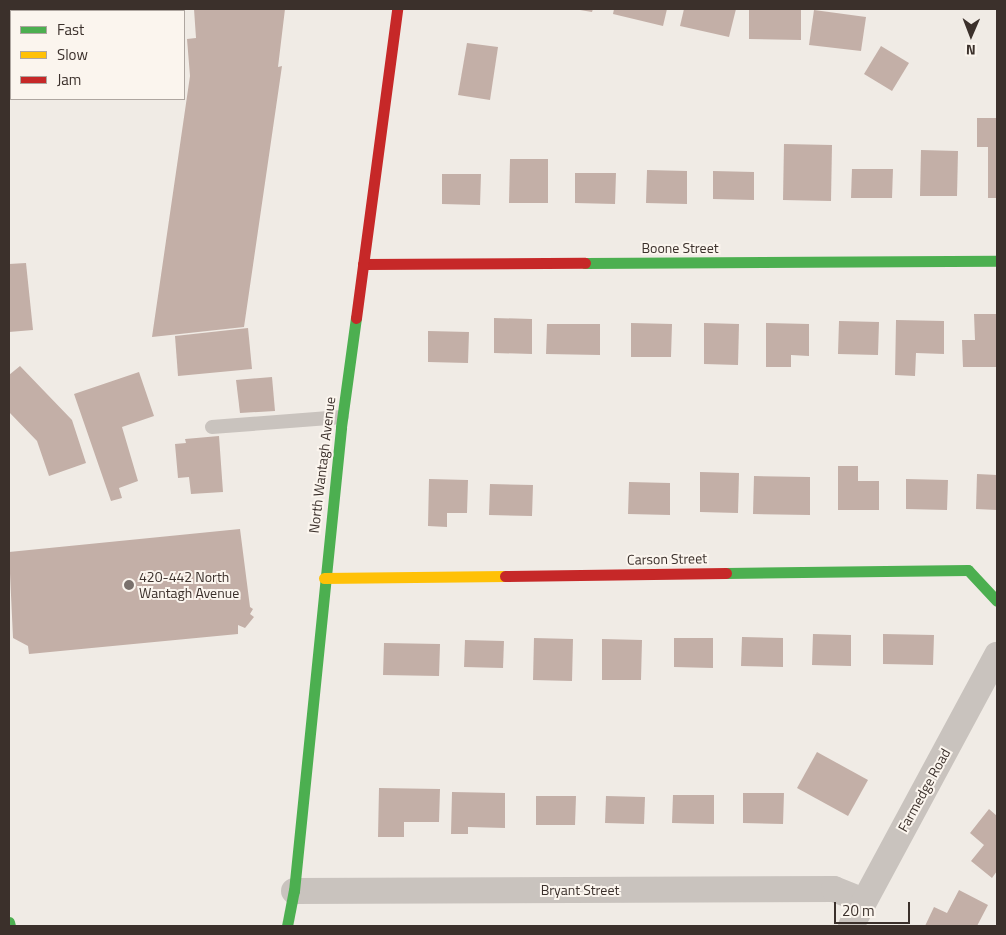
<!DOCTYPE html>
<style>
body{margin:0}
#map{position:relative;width:1006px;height:935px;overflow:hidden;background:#f0ebe5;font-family:"Titillium Web",sans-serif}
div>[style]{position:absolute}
.building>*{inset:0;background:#c3afa7}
.lane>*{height:14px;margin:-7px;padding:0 7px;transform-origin:7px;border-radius:7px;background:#c9c3be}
.street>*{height:26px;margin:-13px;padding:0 13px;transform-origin:13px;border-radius:13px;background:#c9c3be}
.fast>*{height:11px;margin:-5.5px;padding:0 5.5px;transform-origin:5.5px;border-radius:5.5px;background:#4caf50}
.slow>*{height:11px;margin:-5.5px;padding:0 5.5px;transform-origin:5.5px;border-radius:5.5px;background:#ffc107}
.jam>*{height:11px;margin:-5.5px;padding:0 5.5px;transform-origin:5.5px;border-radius:5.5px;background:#c62828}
.dots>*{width:14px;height:14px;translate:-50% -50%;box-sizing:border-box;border:2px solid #fbf5ee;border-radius:50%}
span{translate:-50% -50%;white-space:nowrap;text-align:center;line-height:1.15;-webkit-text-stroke:4px #fbf5ee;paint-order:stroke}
.street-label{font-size:14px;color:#3b302b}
.poi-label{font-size:14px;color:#3b302b}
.left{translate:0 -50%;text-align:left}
.frame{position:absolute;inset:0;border:10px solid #3b302b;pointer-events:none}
.legend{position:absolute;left:10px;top:10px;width:175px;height:90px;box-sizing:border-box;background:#fbf5ee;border:1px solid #aea6a0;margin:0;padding:6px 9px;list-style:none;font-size:15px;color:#3b302b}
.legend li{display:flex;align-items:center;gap:10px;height:25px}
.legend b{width:25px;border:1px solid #aea6a0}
.north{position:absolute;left:946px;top:10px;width:50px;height:50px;-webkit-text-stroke:4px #fbf5ee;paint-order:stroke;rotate:181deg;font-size:14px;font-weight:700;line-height:20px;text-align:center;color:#3b302b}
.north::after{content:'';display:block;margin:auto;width:18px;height:22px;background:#3b302b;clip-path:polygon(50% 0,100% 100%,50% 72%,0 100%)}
.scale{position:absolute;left:834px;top:902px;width:76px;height:22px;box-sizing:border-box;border:2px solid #3b302b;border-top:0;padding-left:6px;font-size:15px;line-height:18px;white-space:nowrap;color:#3b302b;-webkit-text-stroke:4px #fbf5ee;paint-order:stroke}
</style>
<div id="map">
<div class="building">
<div style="clip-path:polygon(194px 9px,285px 9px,278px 67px,282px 66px,244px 327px,152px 337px,190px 76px,187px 39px,196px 38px)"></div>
<div style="clip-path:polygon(574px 9px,593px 9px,592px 12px)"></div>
<div style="clip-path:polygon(614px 9px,667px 9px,663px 26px,613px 14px)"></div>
<div style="clip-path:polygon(684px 9px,736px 9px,729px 37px,680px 26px)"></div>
<div style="clip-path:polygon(749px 9px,801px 9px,801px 40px,749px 39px)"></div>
<div style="clip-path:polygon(814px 10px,866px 17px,861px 51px,809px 45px)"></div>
<div style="clip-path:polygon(467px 43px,498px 47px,490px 100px,458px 95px)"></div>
<div style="clip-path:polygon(881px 46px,909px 63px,892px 91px,864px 74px)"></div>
<div style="clip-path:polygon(977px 118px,997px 118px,997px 198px,988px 198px,988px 147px,977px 147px)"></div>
<div style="clip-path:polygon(784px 144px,832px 145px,831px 201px,783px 200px)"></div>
<div style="clip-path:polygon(921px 150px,958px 151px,957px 196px,920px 196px)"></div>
<div style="clip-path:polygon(510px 159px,548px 159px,548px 203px,509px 203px)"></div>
<div style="clip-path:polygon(852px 169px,893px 169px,892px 198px,851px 198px)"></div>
<div style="clip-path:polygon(647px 170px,687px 171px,687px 204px,646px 203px)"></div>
<div style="clip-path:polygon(713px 171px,754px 172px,754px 200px,713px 199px)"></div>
<div style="clip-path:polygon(575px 173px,616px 173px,615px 204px,575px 203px)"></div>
<div style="clip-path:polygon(442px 174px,481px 174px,480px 205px,442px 204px)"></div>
<div style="clip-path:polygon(26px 263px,33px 330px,9px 332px,9px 264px)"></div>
<div style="clip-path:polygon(974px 314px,997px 314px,996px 367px,963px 367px,962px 340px,975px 340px)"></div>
<div style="clip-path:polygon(494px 318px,532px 319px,532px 354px,494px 353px)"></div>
<div style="clip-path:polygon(896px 320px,944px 321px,944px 354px,916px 353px,915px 376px,895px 375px)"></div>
<div style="clip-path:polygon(839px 321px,879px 322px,878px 355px,838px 354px)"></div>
<div style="clip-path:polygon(631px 323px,672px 324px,671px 357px,631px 357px)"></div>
<div style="clip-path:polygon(704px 323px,739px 324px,738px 365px,704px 364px)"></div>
<div style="clip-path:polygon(766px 323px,809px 324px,809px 356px,791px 355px,791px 367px,766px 367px)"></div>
<div style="clip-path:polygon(547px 324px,600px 324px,600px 355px,546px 354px)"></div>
<div style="clip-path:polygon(248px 328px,252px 369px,178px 376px,175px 336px)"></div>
<div style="clip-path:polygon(428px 331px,469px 332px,468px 363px,428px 362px)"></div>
<div style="clip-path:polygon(20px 366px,72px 420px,86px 463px,49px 476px,37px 441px,9px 412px,9px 375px)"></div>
<div style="clip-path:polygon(139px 372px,154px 416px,122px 427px,138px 481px,119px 488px,122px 498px,111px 501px,74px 394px)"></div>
<div style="clip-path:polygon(272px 377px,275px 411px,240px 413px,236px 380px)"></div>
<div style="clip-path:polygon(219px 436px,223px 492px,191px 494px,189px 477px,178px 478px,175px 444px,186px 443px,185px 439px)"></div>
<div style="clip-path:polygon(838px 466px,858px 466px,858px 481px,879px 481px,879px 510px,838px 510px)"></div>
<div style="clip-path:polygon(700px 472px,739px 473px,738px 513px,700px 512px)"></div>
<div style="clip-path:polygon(977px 474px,997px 475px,997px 510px,976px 509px)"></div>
<div style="clip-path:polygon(754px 476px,810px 477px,810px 515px,753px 514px)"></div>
<div style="clip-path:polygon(429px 479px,468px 480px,467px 513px,447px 513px,447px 527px,428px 526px)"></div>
<div style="clip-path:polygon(906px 479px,948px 480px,947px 510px,906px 509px)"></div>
<div style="clip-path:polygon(629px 482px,670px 483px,670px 515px,628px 514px)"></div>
<div style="clip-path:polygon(490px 484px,533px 485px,532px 516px,489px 515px)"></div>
<div style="clip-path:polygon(240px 529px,250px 607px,253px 609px,250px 614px,254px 617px,245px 628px,238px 625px,238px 634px,29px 654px,28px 646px,13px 638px,9px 552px)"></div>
<div style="clip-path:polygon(813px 634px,851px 635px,851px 666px,812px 665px)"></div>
<div style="clip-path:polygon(883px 634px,934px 635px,933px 665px,883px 664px)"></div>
<div style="clip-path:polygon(742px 637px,783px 638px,783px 667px,741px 666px)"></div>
<div style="clip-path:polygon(534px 638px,573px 639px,572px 681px,533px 680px)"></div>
<div style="clip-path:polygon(674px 638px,713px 638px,713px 668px,674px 667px)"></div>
<div style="clip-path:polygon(602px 639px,642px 640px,641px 680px,602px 680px)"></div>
<div style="clip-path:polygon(465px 640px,504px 641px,503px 668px,464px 667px)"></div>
<div style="clip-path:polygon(384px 643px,440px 644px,439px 676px,383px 675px)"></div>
<div style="clip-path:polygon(817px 752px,868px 780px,848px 816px,797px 788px)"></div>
<div style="clip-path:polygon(379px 788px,440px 789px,439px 822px,404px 822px,404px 837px,378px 837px)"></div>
<div style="clip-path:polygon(452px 792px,505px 793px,505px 828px,468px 827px,468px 834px,451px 834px)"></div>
<div style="clip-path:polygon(743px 793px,784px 793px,783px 824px,743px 823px)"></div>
<div style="clip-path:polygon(673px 795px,714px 795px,714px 824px,672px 823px)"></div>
<div style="clip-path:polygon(536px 796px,576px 796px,575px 825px,536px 825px)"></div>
<div style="clip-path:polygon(606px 796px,645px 797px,644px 824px,605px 823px)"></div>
<div style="clip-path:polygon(989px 809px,997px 816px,997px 871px,992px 878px,971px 861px,984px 845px,970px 833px)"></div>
<div style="clip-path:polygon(959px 890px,988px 905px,977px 926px,925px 926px,934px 907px,947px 913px)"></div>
</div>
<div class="lane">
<div style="left:212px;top:427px;width:130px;rotate:-4.4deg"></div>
</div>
<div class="street">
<div style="left:294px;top:891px;width:540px;rotate:-0.21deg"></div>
<div style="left:834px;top:889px;width:31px;rotate:22deg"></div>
<div style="left:851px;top:926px;width:308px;rotate:-61.7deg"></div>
</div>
<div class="fast">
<div style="left:585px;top:263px;width:412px;rotate:-0.3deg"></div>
<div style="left:726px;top:573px;width:242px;rotate:-0.7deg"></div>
<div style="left:968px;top:570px;width:42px;rotate:46.9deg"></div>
<div style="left:9px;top:922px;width:4px;rotate:76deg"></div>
<div style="left:287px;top:926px;width:36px;rotate:-79deg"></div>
<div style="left:294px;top:891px;width:466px;rotate:-84.2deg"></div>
<div style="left:341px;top:427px;width:110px;rotate:-82.2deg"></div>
</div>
<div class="slow">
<div style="left:324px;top:578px;width:181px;rotate:-0.6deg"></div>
</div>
<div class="jam">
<div style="left:363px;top:264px;width:222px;rotate:-0.3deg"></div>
<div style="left:356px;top:318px;width:312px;rotate:-82.4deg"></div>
<div style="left:505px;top:576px;width:221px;rotate:-0.8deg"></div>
</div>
<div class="dots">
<div style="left:129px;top:585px;background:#7a716c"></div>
</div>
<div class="street-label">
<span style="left:680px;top:248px">Boone Street</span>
<span style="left:322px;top:465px;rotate:-83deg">North Wantagh Avenue</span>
<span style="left:667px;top:559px;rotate:-1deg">Carson Street</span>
<span style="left:924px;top:790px;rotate:-61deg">Farmedge Road</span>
<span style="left:580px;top:890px">Bryant Street</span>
</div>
<div class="poi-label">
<span class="left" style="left:139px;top:585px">420-442 North<br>Wantagh Avenue</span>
</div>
<div class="frame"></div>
<ul class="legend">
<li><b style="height:6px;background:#4caf50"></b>Fast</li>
<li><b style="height:6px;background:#ffc107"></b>Slow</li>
<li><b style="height:6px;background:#c62828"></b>Jam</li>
</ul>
<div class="north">N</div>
<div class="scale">20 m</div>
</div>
